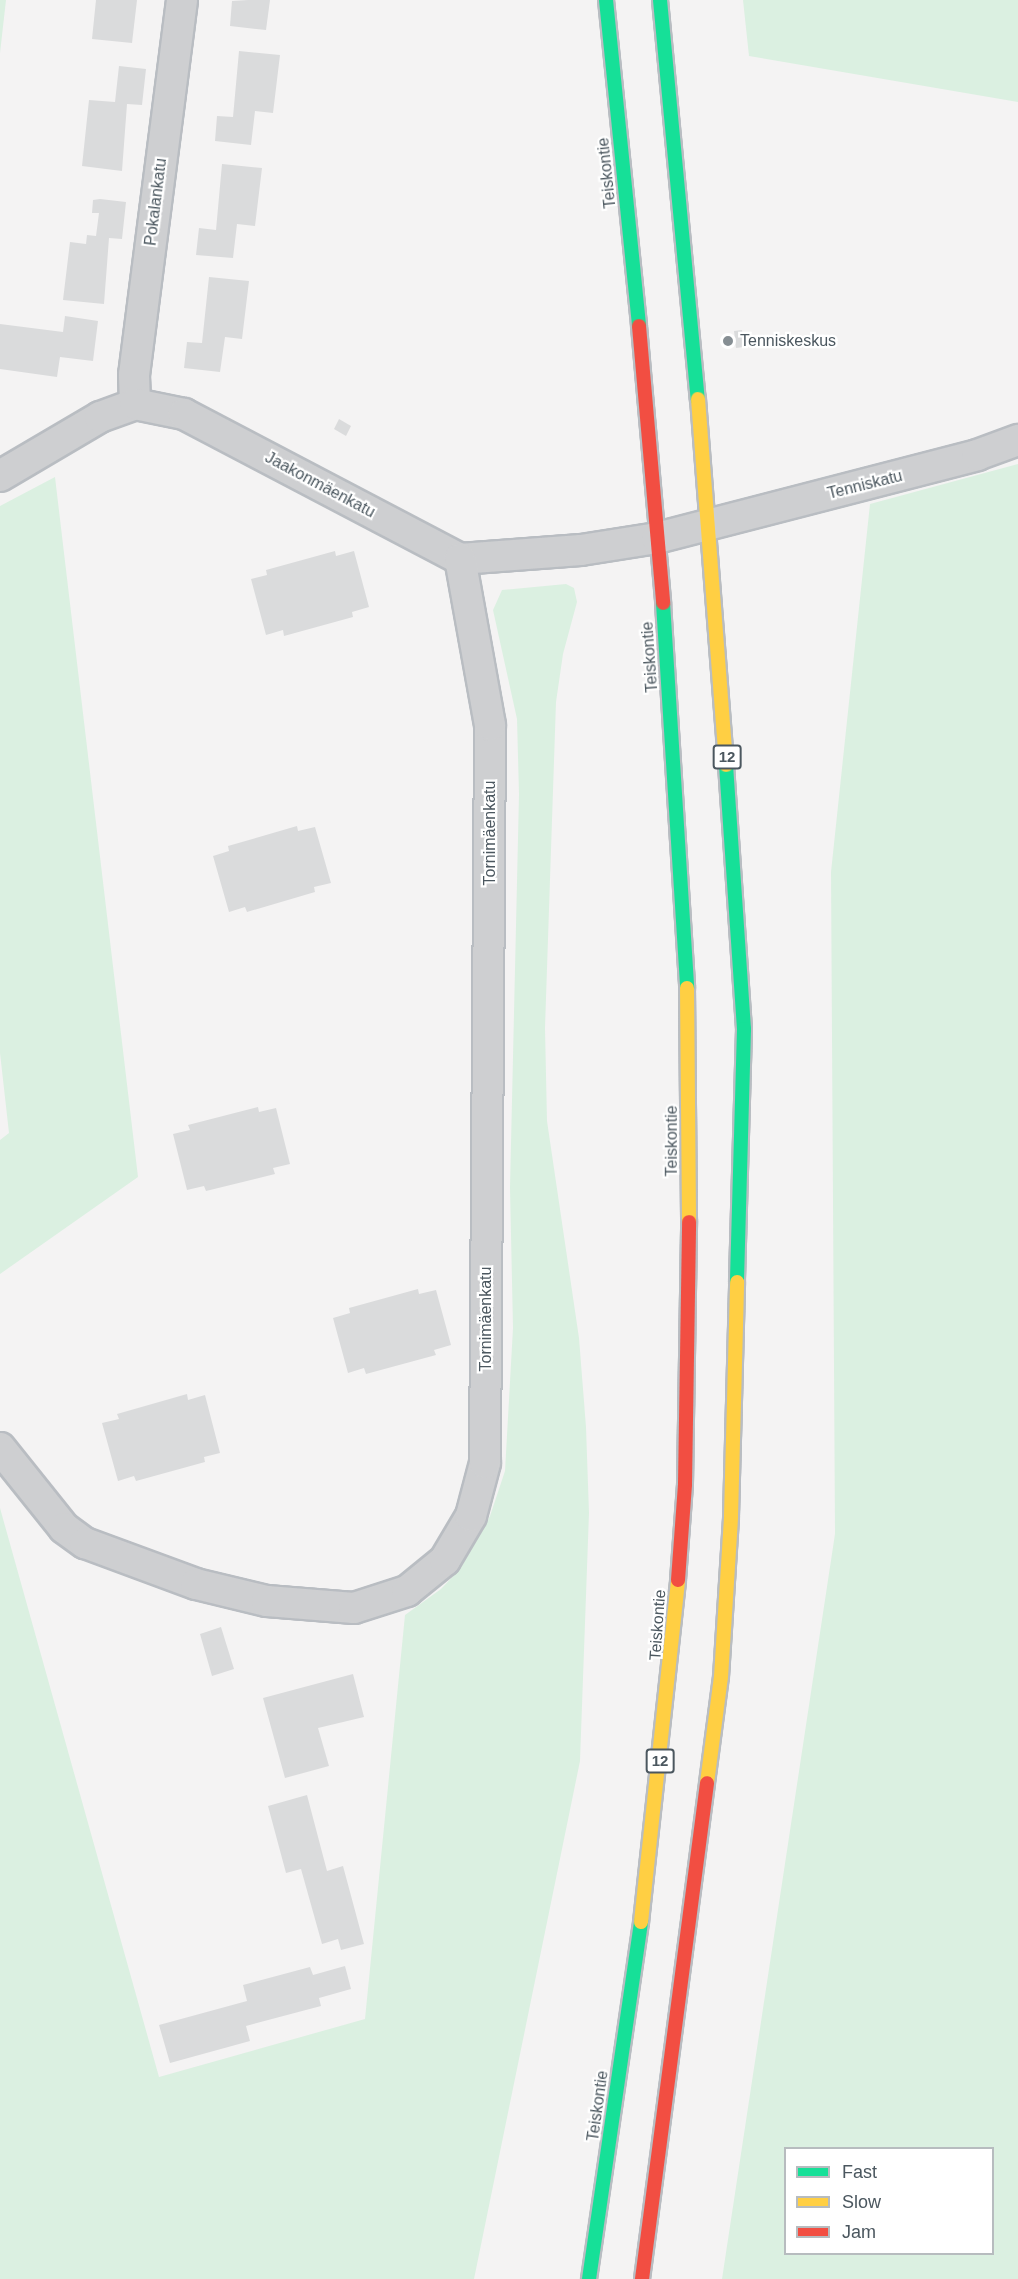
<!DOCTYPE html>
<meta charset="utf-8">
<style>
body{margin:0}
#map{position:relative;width:1018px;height:2279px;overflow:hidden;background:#f4f3f3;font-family:Arial,sans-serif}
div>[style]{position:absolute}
.green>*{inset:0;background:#dbf0e1}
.building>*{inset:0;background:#dadbdc}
.roads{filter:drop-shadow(2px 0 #b9bdc2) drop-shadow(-2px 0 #b9bdc2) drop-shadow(0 2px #b9bdc2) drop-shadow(0 -2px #b9bdc2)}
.street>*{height:30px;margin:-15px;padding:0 15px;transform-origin:15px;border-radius:15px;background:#cecfd1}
.fast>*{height:14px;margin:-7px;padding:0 7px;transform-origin:7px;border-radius:7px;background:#16e098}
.slow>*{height:14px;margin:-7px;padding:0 7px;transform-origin:7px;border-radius:7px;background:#ffcf43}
.jam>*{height:14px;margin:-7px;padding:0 7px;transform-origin:7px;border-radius:7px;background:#f24e42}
.dots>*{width:16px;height:16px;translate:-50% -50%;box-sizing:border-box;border:3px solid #fff;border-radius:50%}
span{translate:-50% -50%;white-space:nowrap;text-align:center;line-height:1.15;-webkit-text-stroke:4.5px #fff;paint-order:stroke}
.shield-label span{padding:2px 4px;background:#fff;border:2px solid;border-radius:4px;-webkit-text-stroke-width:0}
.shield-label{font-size:15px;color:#4b575f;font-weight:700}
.street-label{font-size:16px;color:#4b575f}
.poi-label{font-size:16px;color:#4b575f}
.left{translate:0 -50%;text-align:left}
.legend{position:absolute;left:784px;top:2147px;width:210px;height:108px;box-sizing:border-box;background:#fff;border:2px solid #b7bcbf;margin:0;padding:8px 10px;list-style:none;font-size:18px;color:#4b575f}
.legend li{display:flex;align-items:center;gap:12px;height:30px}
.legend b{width:30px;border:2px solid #b7bcbf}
</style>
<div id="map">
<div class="green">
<div style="clip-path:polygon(0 0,6px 0,0 53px)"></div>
<div style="clip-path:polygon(743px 0,1018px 0,1018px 102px,749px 56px)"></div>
<div style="clip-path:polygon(evenodd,1018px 464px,1018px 2279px,722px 2279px,835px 1534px,831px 872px,870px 504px,1018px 464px,786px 2148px,992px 2148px,992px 2254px,786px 2254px,786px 2148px)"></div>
<div style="clip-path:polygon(55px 477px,138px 1177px,0 1274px,0 1140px,9px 1133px,0 1053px,0 506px)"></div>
<div style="clip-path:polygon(566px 584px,574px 588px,577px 602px,563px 654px,556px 702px,545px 1028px,547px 1121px,579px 1338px,586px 1427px,589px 1513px,580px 1761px,474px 2279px,0 2279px,0 1508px,159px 2077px,365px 2019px,405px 1615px,441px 1589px,460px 1569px,490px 1516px,505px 1471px,513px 1328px,510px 1188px,519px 794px,517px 719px,493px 610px,502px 590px)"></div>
</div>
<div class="building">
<div style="clip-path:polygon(96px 0,137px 0,132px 43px,92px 39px)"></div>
<div style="clip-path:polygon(248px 0,270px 0,266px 30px,230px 26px,232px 1px)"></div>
<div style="clip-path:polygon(239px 51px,280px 55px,273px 113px,255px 111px,251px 145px,215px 141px,217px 116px,233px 117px)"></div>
<div style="clip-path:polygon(119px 66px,146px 69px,142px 105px,127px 104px,122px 171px,82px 166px,89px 100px,115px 102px)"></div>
<div style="clip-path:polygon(222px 164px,262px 168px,255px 226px,237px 224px,233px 258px,196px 255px,199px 228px,216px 230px)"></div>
<div style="clip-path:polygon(100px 199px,126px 202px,122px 239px,109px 238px,104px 304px,63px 300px,70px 242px,86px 244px,87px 235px,96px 236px,99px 213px,92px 213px,93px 200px)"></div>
<div style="clip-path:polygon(209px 277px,249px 281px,242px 339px,225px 337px,220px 372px,184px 368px,187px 342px,202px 343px)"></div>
<div style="clip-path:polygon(65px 316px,98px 321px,93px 361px,60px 357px,57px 377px,0 369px,0 324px,63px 332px)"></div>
<div style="clip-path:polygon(742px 330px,744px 347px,736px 348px,734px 331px)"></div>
<div style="clip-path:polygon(339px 419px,351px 426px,346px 436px,334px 429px)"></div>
<div style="clip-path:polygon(335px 551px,336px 556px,354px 551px,369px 607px,352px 612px,353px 617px,284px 636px,283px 630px,266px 635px,251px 579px,267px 575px,266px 570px)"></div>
<div style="clip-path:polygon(297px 826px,298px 831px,315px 827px,331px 883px,314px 887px,315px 892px,247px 912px,245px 907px,229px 912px,213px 856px,229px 851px,228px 846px)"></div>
<div style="clip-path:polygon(258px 1107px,259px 1112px,276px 1108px,290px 1164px,273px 1168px,275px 1174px,206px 1191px,204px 1186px,187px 1190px,173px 1134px,190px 1130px,188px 1125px)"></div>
<div style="clip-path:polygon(418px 1289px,419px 1294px,436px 1290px,451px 1345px,434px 1350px,436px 1355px,366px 1374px,364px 1368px,348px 1373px,333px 1318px,350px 1313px,349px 1308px)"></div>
<div style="clip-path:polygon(187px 1394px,188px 1400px,205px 1395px,220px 1453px,204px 1457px,205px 1462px,136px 1481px,134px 1476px,118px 1481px,102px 1423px,119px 1419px,117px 1414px)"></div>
<div style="clip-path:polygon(221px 1627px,234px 1669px,212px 1676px,200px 1634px)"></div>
<div style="clip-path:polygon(353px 1674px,364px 1717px,318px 1728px,329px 1766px,285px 1778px,263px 1698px)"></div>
<div style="clip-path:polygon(307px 1795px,327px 1871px,343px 1866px,364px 1944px,341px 1950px,338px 1939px,322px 1944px,301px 1869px,286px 1873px,268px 1806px)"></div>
<div style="clip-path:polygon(345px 1966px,351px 1989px,319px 1998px,321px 2006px,246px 2026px,250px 2041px,170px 2063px,159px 2025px,247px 2001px,243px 1985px,310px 1967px,313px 1975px)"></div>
</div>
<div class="roads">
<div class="street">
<div style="left:135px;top:404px;width:29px;rotate:-92deg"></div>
<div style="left:134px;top:375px;width:378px;rotate:-82.7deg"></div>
<div style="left:0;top:476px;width:116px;rotate:-30.5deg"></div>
<div style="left:100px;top:417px;width:37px;rotate:-20deg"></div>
<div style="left:135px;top:404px;width:50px;rotate:11.5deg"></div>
<div style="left:184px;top:414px;width:312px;rotate:27.7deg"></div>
<div style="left:460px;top:559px;width:121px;rotate:-4.3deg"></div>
<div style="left:581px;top:550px;width:77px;rotate:-9deg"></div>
<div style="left:657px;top:538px;width:331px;rotate:-14.5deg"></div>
<div style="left:977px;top:455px;width:44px;rotate:-20.1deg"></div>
<div style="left:0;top:1448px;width:102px;rotate:51.3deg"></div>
<div style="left:64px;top:1528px;width:26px;rotate:36deg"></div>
<div style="left:85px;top:1543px;width:118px;rotate:20.3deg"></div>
<div style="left:196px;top:1584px;width:73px;rotate:13.5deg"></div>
<div style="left:267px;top:1601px;width:87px;rotate:4.6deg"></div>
<div style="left:354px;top:1608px;width:56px;rotate:-17.8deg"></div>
<div style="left:407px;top:1591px;width:49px;rotate:-39.2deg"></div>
<div style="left:445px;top:1560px;width:51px;rotate:-59.4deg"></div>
<div style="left:471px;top:1516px;width:55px;rotate:-75.2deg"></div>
<div style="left:485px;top:1463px;width:738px;rotate:-89.61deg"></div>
<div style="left:490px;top:725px;width:169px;rotate:-100.2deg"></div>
</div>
<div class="fast">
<div style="left:606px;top:0;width:328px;rotate:84.2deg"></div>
<div style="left:660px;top:0;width:401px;rotate:84.6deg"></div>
<div style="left:663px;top:603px;width:386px;rotate:86.4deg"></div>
<div style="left:726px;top:765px;width:265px;rotate:86.1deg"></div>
<div style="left:744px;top:1029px;width:253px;rotate:91.6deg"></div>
<div style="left:589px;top:2279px;width:361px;rotate:-81.7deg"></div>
</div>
<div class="slow">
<div style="left:698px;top:399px;width:367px;rotate:85.6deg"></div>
<div style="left:687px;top:988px;width:234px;rotate:89.5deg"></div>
<div style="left:707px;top:1783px;width:107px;rotate:-82.5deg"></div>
<div style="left:721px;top:1677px;width:161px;rotate:-86.4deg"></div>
<div style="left:731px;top:1516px;width:234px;rotate:-88.5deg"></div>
<div style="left:641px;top:1922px;width:344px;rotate:-83.8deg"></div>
</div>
<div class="jam">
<div style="left:639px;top:326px;width:278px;rotate:85deg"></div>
<div style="left:678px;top:1580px;width:96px;rotate:-85.8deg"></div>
<div style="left:685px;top:1484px;width:262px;rotate:-89.1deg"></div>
<div style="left:642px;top:2279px;width:500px;rotate:-82.53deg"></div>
</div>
</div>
<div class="dots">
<div style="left:728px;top:341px;background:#868e93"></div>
</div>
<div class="shield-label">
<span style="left:727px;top:757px">12</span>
<span style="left:660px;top:1761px">12</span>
</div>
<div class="street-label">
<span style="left:607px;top:173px;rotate:-96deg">Teiskontie</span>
<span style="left:156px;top:202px;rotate:-83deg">Pokalankatu</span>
<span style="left:320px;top:485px;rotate:28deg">Jaakonmäenkatu</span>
<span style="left:865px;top:485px;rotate:-14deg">Tenniskatu</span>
<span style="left:650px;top:657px;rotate:-94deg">Teiskontie</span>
<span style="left:490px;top:833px;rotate:-90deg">Tornimäenkatu</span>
<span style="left:672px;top:1141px;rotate:-90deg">Teiskontie</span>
<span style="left:486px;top:1319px;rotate:-90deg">Tornimäenkatu</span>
<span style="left:658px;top:1625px;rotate:-86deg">Teiskontie</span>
<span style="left:598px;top:2106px;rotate:-82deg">Teiskontie</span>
</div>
<div class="poi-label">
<span class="left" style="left:740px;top:341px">Tenniskeskus</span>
</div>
<ul class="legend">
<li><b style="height:8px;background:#16e098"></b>Fast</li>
<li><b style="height:8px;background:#ffcf43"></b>Slow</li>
<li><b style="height:8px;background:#f24e42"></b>Jam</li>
</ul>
</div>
